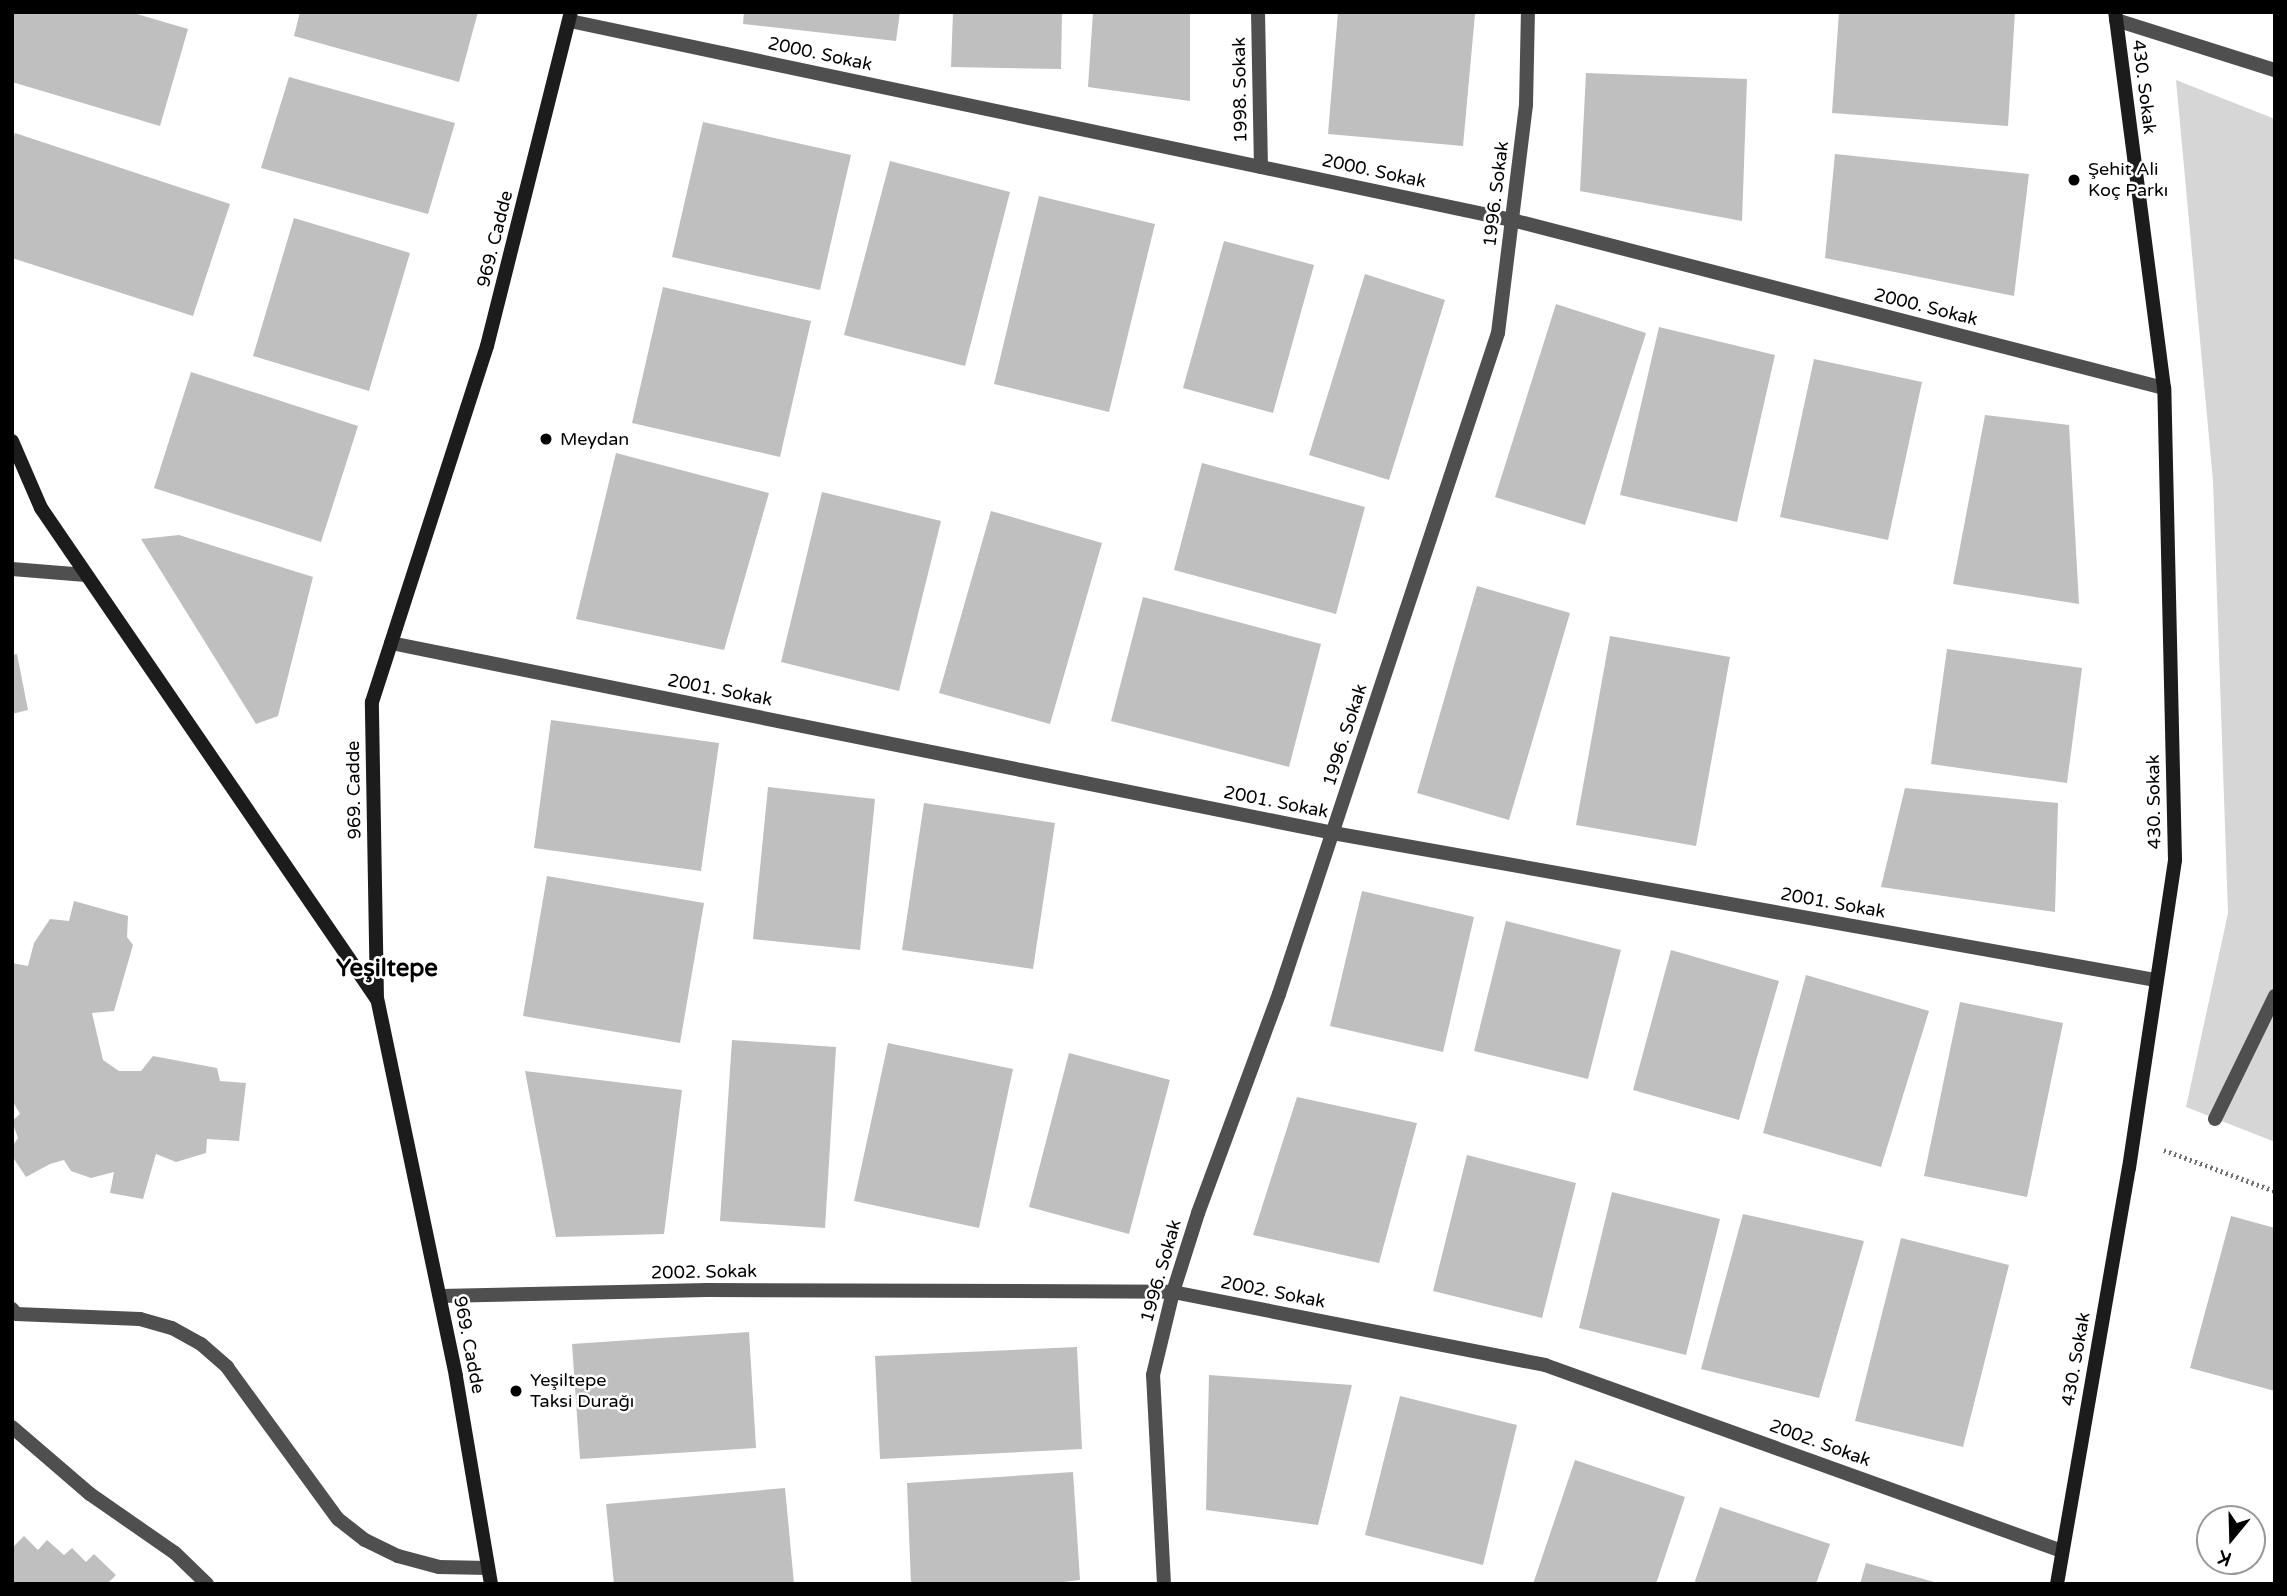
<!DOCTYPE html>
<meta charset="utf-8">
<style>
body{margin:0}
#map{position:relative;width:2287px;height:1596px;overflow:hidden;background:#fff;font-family:"Varela Round",sans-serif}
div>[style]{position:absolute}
.green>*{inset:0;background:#d6d6d6}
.building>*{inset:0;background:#bfbfbf}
.path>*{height:4.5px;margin-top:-2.25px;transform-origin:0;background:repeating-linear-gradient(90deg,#717171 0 2px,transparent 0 5.5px)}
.street>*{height:14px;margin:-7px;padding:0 7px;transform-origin:7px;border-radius:7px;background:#4f4f4f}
.secondary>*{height:14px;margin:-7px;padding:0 7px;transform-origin:7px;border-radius:7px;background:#1c1c1c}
.dots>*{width:19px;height:19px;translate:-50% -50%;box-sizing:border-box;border:4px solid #fff;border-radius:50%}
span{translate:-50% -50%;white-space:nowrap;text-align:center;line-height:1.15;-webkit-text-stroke:5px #fff;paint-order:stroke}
.street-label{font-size:18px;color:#000}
.poi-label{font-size:18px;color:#000}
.left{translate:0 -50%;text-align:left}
.district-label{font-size:24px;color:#000;font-weight:700}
.frame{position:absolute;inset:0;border:14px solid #000;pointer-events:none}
.north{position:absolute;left:2196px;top:1505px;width:70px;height:70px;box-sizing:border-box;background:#fff;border:2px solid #999;border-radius:50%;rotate:199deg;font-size:19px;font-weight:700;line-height:28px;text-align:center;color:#000}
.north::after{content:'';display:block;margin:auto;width:24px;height:32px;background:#000;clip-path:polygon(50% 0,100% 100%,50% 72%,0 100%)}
</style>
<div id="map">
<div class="green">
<div style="clip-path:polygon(2176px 80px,2275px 119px,2275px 1142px,2186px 1107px,2228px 913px,2213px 481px)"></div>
</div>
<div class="building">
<div style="clip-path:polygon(12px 12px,130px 12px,188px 29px,160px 126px,12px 82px)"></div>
<div style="clip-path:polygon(300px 12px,478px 12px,459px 82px,294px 36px)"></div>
<div style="clip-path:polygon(744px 12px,900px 12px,896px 41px,743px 24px)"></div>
<div style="clip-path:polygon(953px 12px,1062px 12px,1061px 69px,951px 67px)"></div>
<div style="clip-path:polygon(1093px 12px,1190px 12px,1190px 101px,1088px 87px)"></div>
<div style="clip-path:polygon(1338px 12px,1475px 14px,1463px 146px,1328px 134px)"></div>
<div style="clip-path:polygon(1839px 12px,2015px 12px,2008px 126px,1832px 113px)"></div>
<div style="clip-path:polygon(1586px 73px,1747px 79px,1742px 221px,1580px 191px)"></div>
<div style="clip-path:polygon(289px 77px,455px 123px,428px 214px,261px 168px)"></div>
<div style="clip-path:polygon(703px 122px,851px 155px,820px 290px,672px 257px)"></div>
<div style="clip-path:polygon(15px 133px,230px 204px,193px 316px,12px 258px,12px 143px)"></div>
<div style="clip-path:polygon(1835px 154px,2029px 174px,2014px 296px,1825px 258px)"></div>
<div style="clip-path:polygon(890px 161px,1010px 192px,965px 366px,844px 335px)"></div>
<div style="clip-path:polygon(1039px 196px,1155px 224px,1109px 412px,994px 384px)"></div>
<div style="clip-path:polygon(294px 218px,410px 253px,369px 391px,253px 356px)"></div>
<div style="clip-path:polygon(1224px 241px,1314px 265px,1273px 413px,1183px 388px)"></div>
<div style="clip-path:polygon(1365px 274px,1445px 300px,1389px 480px,1309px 455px)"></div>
<div style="clip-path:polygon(663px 287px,811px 321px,780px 457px,632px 423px)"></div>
<div style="clip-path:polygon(1556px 304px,1646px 333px,1585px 525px,1495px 497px)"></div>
<div style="clip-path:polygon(1659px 327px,1775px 355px,1737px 522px,1620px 495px)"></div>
<div style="clip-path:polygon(1814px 359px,1922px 382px,1888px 540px,1780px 517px)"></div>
<div style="clip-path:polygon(191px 372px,358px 426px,321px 542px,154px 488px)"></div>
<div style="clip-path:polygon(1985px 415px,2069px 425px,2079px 604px,1953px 584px)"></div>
<div style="clip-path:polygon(616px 453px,769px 493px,724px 650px,576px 619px)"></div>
<div style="clip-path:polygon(1202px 463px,1365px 507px,1336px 614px,1174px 570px)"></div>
<div style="clip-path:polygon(822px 492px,941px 521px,899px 691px,781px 662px)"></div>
<div style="clip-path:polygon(991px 511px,1102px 543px,1050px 724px,939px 693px)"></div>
<div style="clip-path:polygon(179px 535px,313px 577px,278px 716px,256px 724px,141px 539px)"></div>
<div style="clip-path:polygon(1477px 586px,1570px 613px,1509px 820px,1417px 793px)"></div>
<div style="clip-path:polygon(1143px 597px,1321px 644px,1289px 767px,1111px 721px)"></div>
<div style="clip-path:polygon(1610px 636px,1730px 657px,1696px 846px,1576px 825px)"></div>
<div style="clip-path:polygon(1947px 649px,2082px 668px,2067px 783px,1931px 764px)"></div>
<div style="clip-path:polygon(17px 654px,28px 710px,12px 714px,12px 655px)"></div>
<div style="clip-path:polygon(551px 720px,719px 743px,701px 871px,534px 848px)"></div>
<div style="clip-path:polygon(768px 787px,875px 799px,860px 950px,753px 939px)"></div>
<div style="clip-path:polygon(1905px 788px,2058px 803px,2055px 912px,1881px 887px)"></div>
<div style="clip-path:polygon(924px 803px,1055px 823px,1033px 969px,902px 950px)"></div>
<div style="clip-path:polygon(547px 876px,704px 903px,680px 1043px,523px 1016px)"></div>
<div style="clip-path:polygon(1362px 891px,1474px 917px,1443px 1052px,1330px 1026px)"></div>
<div style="clip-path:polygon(74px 901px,128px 916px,127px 937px,133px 945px,114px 1011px,92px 1013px,103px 1060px,119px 1071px,141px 1071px,153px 1056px,217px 1068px,220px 1081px,246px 1083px,239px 1141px,207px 1139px,206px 1153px,176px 1162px,156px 1154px,143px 1199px,110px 1193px,114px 1172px,91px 1178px,71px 1171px,64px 1160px,50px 1164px,26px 1177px,12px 1156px,12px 1147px,18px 1138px,12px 1121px,20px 1114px,12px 1100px,12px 963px,28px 966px,34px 943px,50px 919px,69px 921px)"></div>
<div style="clip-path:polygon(1506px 921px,1621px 950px,1588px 1079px,1474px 1051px)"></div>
<div style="clip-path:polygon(1671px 950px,1779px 981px,1739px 1120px,1633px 1090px)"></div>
<div style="clip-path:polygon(1806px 975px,1929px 1011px,1881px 1167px,1763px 1133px)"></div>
<div style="clip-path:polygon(1960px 1002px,2063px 1023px,2027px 1197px,1924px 1176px)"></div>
<div style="clip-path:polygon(732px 1040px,836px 1047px,825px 1228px,720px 1221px)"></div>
<div style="clip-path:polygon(888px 1043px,1013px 1069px,979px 1228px,854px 1201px)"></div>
<div style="clip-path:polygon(1069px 1053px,1170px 1080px,1129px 1234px,1029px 1207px)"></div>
<div style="clip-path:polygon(525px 1071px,682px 1090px,664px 1234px,556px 1237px)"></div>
<div style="clip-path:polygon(1297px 1097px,1417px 1123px,1379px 1263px,1253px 1235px)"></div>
<div style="clip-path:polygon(1467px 1155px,1576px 1183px,1542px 1318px,1433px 1291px)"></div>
<div style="clip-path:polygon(1612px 1192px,1720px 1219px,1686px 1355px,1579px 1328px)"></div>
<div style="clip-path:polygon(1743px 1214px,1864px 1241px,1819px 1398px,1701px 1369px)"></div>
<div style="clip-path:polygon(2231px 1216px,2275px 1228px,2275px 1391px,2190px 1368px)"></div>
<div style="clip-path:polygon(1901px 1238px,2009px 1265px,1963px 1447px,1855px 1421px)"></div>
<div style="clip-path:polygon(749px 1332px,756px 1448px,580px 1459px,572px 1344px)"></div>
<div style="clip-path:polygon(1077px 1347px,1082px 1449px,880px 1459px,875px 1356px)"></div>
<div style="clip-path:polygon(1209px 1375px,1352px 1385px,1318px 1525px,1206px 1510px)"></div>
<div style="clip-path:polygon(1400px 1396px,1517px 1425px,1483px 1565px,1365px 1535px)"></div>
<div style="clip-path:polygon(1575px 1460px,1685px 1497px,1656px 1584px,1533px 1584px)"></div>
<div style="clip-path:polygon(1073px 1472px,1080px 1580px,1047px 1584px,911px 1584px,907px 1483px)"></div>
<div style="clip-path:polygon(785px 1488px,794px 1584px,614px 1584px,606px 1504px)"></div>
<div style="clip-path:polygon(1720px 1507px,1830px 1544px,1816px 1584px,1694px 1584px)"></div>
<div style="clip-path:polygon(24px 1536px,38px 1550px,47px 1540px,64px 1555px,72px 1548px,86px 1562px,94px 1554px,116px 1575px,107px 1584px,12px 1584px,12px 1548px)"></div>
<div style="clip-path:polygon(1866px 1563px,1938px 1583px,1938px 1584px,1860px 1584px)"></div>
</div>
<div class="path">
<div style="left:2164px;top:1150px;width:118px;rotate:20.3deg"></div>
</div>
<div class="street">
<div style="left:1258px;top:12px;width:155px;rotate:88.9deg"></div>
<div style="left:2116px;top:20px;width:167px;rotate:17.5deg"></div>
<div style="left:570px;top:21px;width:963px;rotate:11.93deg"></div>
<div style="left:1512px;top:220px;width:673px;rotate:14.45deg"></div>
<div style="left:12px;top:569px;width:74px;rotate:4.6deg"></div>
<div style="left:391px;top:643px;width:961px;rotate:11.4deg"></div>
<div style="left:1333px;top:833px;width:836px;rotate:10.13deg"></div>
<div style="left:2215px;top:1119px;width:137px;rotate:-64deg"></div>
<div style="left:440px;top:1296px;width:267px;rotate:-1.3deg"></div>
<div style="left:707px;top:1290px;width:466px;rotate:0.2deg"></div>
<div style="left:1173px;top:1292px;width:379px;rotate:11.1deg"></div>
<div style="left:1545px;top:1365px;width:549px;rotate:19.79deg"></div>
<div style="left:12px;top:1309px;width:6px;rotate:51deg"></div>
<div style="left:16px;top:1314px;width:124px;rotate:2.3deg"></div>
<div style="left:140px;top:1319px;width:33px;rotate:16deg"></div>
<div style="left:172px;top:1328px;width:33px;rotate:29deg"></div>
<div style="left:201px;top:1344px;width:35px;rotate:41deg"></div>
<div style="left:227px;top:1367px;width:188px;rotate:53.9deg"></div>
<div style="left:338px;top:1519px;width:34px;rotate:38deg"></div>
<div style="left:365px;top:1540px;width:37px;rotate:26deg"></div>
<div style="left:398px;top:1556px;width:42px;rotate:15deg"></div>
<div style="left:439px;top:1567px;width:49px;rotate:1.2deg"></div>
<div style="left:12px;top:1427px;width:103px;rotate:40.7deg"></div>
<div style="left:90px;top:1494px;width:103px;rotate:34.8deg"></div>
<div style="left:175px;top:1553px;width:45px;rotate:44.1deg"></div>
<div style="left:1164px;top:1584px;width:209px;rotate:-93deg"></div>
<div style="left:1153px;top:1375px;width:85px;rotate:-76.5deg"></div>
<div style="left:1173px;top:1292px;width:83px;rotate:-72.4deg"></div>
<div style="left:1198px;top:1213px;width:233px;rotate:-69.7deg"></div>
<div style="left:1279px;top:994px;width:696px;rotate:-71.67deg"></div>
<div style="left:1498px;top:333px;width:230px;rotate:-83deg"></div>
<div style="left:1526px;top:105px;width:93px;rotate:-88.8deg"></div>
</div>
<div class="secondary">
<div style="left:12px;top:441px;width:73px;rotate:66.6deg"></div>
<div style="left:41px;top:508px;width:594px;rotate:55.64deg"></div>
<div style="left:491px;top:1584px;width:211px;rotate:-99.6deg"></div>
<div style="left:456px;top:1376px;width:385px;rotate:-101.8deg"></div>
<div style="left:377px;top:999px;width:297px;rotate:-91deg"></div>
<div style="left:372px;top:702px;width:374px;rotate:-72.1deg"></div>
<div style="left:487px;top:346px;width:344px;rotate:-75.9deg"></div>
<div style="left:2057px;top:1584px;width:422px;rotate:-80.2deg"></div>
<div style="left:2129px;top:1168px;width:311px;rotate:-81.5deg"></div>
<div style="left:2175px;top:860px;width:472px;rotate:-91.3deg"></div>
<div style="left:2164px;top:388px;width:379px;rotate:-97.4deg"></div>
</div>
<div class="dots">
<div style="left:2074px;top:180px;background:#000"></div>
<div style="left:546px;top:439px;background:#000"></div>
<div style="left:516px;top:1391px;background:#000"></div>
</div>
<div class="street-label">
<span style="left:820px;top:54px;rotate:12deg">2000. Sokak</span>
<span style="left:2144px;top:87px;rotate:83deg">430. Sokak</span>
<span style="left:1240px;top:90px;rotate:-91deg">1998. Sokak</span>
<span style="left:1374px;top:171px;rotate:12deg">2000. Sokak</span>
<span style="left:1496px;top:194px;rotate:-83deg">1996. Sokak</span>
<span style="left:495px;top:239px;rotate:-76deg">969. Cadde</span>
<span style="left:1926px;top:307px;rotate:14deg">2000. Sokak</span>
<span style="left:720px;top:690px;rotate:11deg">2001. Sokak</span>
<span style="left:1345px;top:735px;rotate:-72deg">1996. Sokak</span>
<span style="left:354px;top:790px;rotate:-91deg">969. Cadde</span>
<span style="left:1276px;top:802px;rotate:11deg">2001. Sokak</span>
<span style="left:2154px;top:802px;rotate:-91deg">430. Sokak</span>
<span style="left:1833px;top:903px;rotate:10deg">2001. Sokak</span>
<span style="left:1161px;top:1271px;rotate:-74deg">1996. Sokak</span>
<span style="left:704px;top:1272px;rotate:-1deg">2002. Sokak</span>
<span style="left:1273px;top:1292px;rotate:11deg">2002. Sokak</span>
<span style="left:469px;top:1345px;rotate:79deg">969. Cadde</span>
<span style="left:2076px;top:1359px;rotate:-80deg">430. Sokak</span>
<span style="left:1820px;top:1443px;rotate:20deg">2002. Sokak</span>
</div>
<div class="poi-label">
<span class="left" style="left:2088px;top:180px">Şehit Ali<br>Koç Parkı</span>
<span class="left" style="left:560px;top:439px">Meydan</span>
<span class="left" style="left:530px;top:1391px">Yeşiltepe<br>Taksi Durağı</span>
</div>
<div class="district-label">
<span style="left:387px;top:969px">Yeşiltepe</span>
</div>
<div class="frame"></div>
<div class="north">K</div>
</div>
